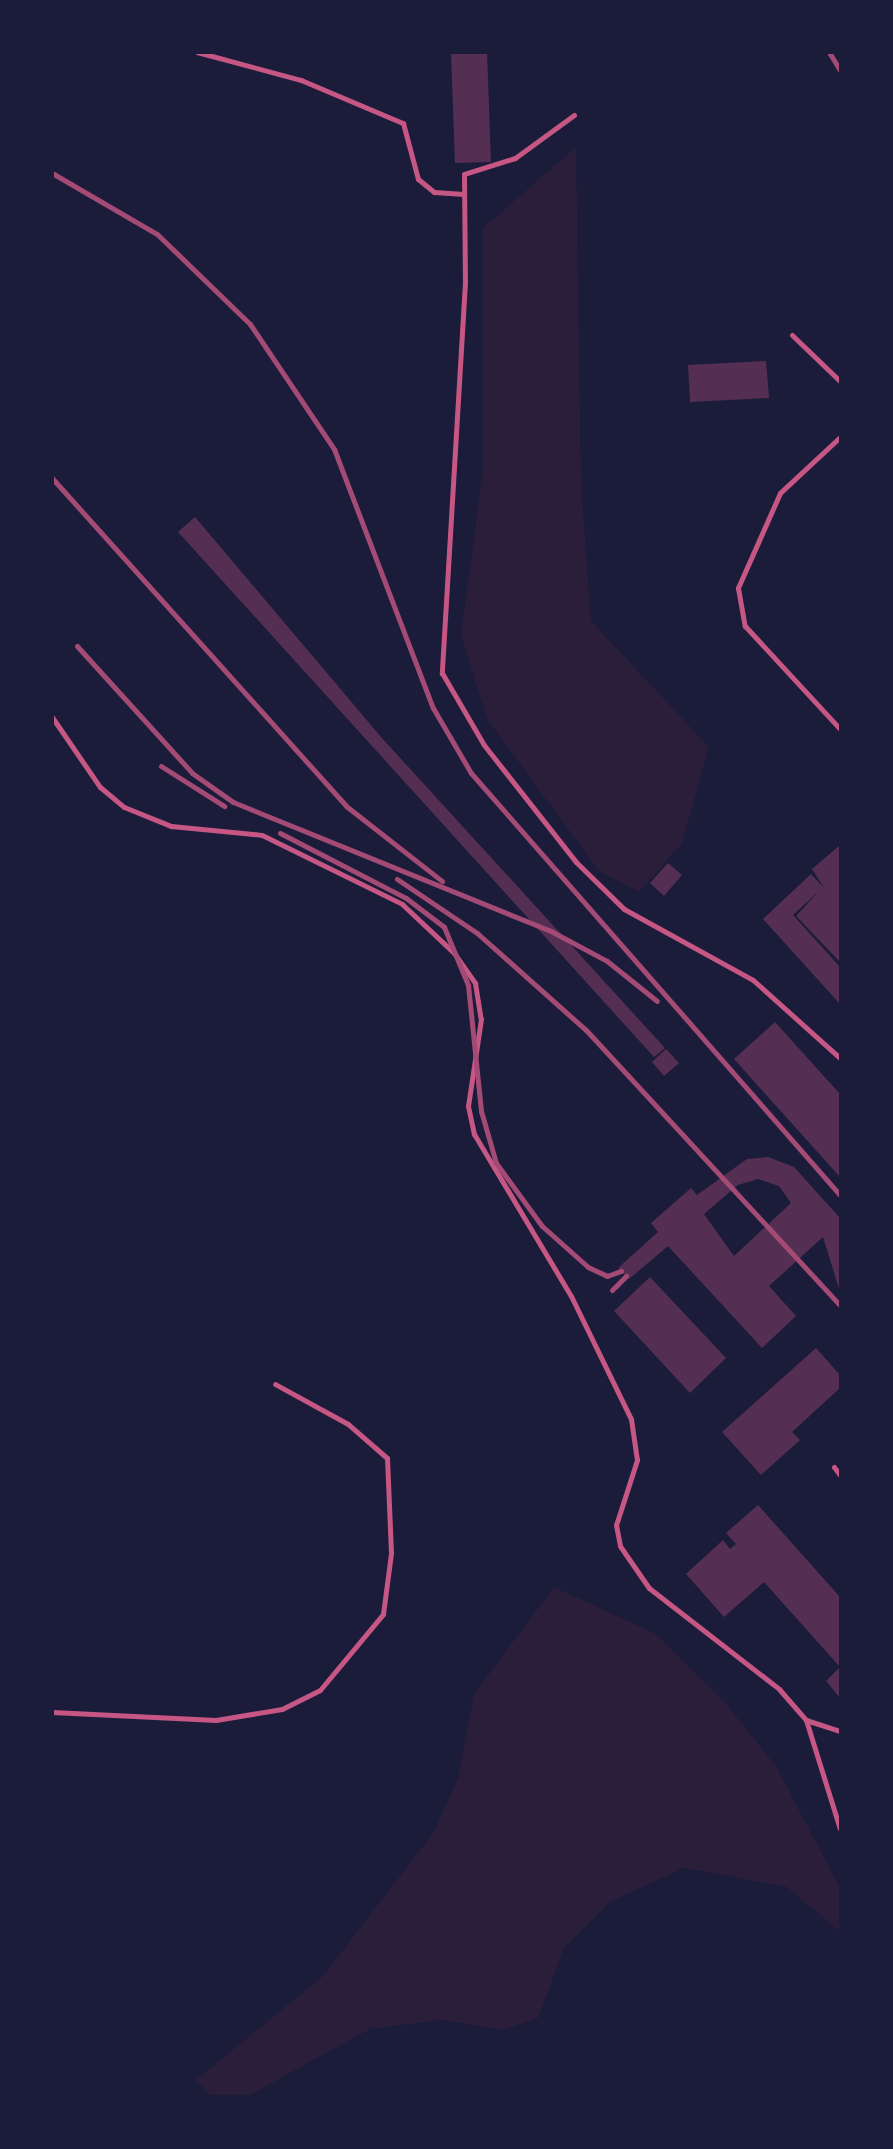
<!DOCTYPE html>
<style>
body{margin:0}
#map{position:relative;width:893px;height:2149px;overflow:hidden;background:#1b1b3a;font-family:"Open Sans",sans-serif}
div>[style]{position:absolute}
.green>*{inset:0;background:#2a1e3b}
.building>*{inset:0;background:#542f53}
.service>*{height:5px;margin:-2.5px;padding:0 2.5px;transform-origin:2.5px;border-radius:2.5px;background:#c65784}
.rail>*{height:5px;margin:-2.5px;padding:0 2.5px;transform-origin:2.5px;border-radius:2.5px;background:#a44b75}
span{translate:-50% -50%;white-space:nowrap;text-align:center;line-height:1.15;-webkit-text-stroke:5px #1b1b3a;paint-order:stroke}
.frame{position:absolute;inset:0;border:54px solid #1b1b3a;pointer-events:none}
</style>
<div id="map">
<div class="green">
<div style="clip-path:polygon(576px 147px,581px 481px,591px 621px,709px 747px,682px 843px,639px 892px,599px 871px,487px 719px,461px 635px,483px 469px,483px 228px)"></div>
<div style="clip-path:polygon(554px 1587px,656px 1634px,724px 1701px,776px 1766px,840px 1888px,840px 1932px,787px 1887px,684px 1868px,610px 1902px,564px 1948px,538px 2018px,502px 2030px,442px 2020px,370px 2029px,248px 2096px,211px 2096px,196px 2080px,322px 1977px,434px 1832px,458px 1778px,474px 1694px)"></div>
</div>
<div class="building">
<div style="clip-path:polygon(487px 52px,491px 162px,455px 163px,451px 53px)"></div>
<div style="clip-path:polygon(766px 361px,769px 398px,690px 402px,688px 365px)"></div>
<div style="clip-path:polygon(195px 517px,381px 737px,665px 1048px,654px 1057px,178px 532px)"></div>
<div style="clip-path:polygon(840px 845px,840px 962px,796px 916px,819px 891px,793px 915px,840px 967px,840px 1004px,763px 919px,811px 874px,824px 888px,812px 869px)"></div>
<div style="clip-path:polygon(668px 863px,682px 875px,664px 896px,650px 883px)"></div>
<div style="clip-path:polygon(775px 1022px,840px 1094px,840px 1177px,734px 1059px)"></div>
<div style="clip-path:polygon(666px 1049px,679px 1063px,664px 1076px,652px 1062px)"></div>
<div style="clip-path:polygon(evenodd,768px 1157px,794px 1167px,840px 1218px,840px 1292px,823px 1237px,769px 1286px,796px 1316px,762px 1348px,668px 1246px,629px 1279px,618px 1268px,658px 1232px,651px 1223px,691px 1188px,697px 1195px,747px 1159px,768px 1157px,758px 1179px,779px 1186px,791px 1203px,734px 1256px,704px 1214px,738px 1185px,758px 1179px)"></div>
<div style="clip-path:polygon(650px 1277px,726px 1358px,690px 1393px,614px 1311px)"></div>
<div style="clip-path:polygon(816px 1348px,840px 1375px,840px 1388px,792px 1432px,800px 1440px,761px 1475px,722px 1432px)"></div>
<div style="clip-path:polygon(758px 1505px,840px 1597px,840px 1667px,764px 1582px,724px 1617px,686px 1574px,723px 1540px,730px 1549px,736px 1544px,726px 1533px)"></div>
<div style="clip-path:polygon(840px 1667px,840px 1698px,826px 1681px)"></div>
</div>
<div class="service">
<div style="left:197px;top:52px;width:108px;rotate:15.1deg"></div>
<div style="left:301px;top:80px;width:111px;rotate:22.9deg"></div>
<div style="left:403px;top:123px;width:58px;rotate:75deg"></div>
<div style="left:418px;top:179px;width:21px;rotate:39deg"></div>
<div style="left:434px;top:192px;width:30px;rotate:4deg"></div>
<div style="left:574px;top:115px;width:73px;rotate:143.9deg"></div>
<div style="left:515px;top:158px;width:53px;rotate:162.6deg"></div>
<div style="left:464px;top:174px;width:108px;rotate:89.5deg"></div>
<div style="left:465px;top:282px;width:392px;rotate:93.4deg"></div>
<div style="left:442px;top:673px;width:83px;rotate:59.7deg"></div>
<div style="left:484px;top:745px;width:149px;rotate:51.8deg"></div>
<div style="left:576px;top:862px;width:67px;rotate:44.4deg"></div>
<div style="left:624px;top:909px;width:147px;rotate:28.8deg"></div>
<div style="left:753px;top:980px;width:117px;rotate:41.9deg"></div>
<div style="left:792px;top:335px;width:66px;rotate:43.8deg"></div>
<div style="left:840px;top:437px;width:82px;rotate:137deg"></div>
<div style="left:780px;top:493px;width:104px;rotate:113.9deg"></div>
<div style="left:738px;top:588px;width:39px;rotate:80deg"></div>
<div style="left:745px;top:626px;width:140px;rotate:47.3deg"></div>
<div style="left:52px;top:717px;width:85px;rotate:55.6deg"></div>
<div style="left:100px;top:787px;width:31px;rotate:40deg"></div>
<div style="left:124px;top:807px;width:51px;rotate:22deg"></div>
<div style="left:171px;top:826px;width:91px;rotate:5.6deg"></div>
<div style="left:262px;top:835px;width:156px;rotate:26.2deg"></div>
<div style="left:402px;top:904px;width:71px;rotate:43.3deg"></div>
<div style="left:454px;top:953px;width:37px;rotate:55deg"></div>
<div style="left:475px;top:983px;width:36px;rotate:81deg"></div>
<div style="left:481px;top:1019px;width:88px;rotate:98.5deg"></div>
<div style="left:468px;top:1106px;width:29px;rotate:78deg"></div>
<div style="left:474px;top:1134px;width:189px;rotate:59.1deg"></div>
<div style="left:571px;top:1296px;width:137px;rotate:64deg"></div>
<div style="left:631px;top:1419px;width:41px;rotate:81.7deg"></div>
<div style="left:637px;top:1460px;width:68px;rotate:107.9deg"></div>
<div style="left:616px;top:1525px;width:21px;rotate:79deg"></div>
<div style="left:620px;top:1546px;width:51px;rotate:55.4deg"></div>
<div style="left:649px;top:1588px;width:165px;rotate:37.8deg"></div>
<div style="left:779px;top:1689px;width:41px;rotate:48.9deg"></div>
<div style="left:806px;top:1720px;width:36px;rotate:18deg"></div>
<div style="left:834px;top:1467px;width:10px;rotate:53deg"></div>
<div style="left:52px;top:1712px;width:164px;rotate:2.8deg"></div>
<div style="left:216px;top:1720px;width:67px;rotate:-9.5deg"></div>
<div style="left:282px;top:1709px;width:42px;rotate:-26.6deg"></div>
<div style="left:320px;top:1690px;width:99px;rotate:-50.3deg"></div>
<div style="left:383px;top:1614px;width:62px;rotate:-82.5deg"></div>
<div style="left:391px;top:1553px;width:95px;rotate:-92.4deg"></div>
<div style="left:387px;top:1458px;width:52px;rotate:-138.9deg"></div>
<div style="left:348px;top:1424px;width:83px;rotate:-151.3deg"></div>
<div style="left:806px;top:1720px;width:114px;rotate:72.7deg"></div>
</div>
<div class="rail">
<div style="left:829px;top:52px;width:21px;rotate:59deg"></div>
<div style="left:52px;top:173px;width:121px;rotate:30.2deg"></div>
<div style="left:157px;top:234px;width:129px;rotate:44.1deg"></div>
<div style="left:250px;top:324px;width:151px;rotate:56.1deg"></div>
<div style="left:334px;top:449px;width:277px;rotate:69.1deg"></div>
<div style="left:433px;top:708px;width:75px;rotate:59.7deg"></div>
<div style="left:471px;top:773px;width:561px;rotate:48.83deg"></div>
<div style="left:52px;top:478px;width:440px;rotate:48.1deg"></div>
<div style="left:346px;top:806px;width:122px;rotate:38deg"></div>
<div style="left:77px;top:646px;width:171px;rotate:47.8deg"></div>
<div style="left:192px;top:773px;width:50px;rotate:35.3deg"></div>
<div style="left:233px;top:802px;width:341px;rotate:22.1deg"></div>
<div style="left:549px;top:930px;width:66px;rotate:28.1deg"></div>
<div style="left:607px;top:961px;width:64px;rotate:38.7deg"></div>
<div style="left:161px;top:766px;width:75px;rotate:32.4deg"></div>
<div style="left:280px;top:833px;width:142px;rotate:27.3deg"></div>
<div style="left:406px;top:898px;width:48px;rotate:37.3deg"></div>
<div style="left:444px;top:927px;width:63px;rotate:67.5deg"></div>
<div style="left:468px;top:985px;width:127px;rotate:84.1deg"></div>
<div style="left:481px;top:1111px;width:54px;rotate:73.9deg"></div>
<div style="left:496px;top:1163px;width:78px;rotate:53.9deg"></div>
<div style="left:542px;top:1226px;width:62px;rotate:41.7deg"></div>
<div style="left:588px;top:1267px;width:21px;rotate:25deg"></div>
<div style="left:607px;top:1276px;width:15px;rotate:-20deg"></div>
<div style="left:397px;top:879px;width:97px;rotate:34deg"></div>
<div style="left:477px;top:933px;width:146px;rotate:41.7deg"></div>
<div style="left:586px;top:1030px;width:374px;rotate:47.3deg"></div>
<div style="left:612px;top:1290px;width:20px;rotate:-45deg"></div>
</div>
<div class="frame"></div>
</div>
